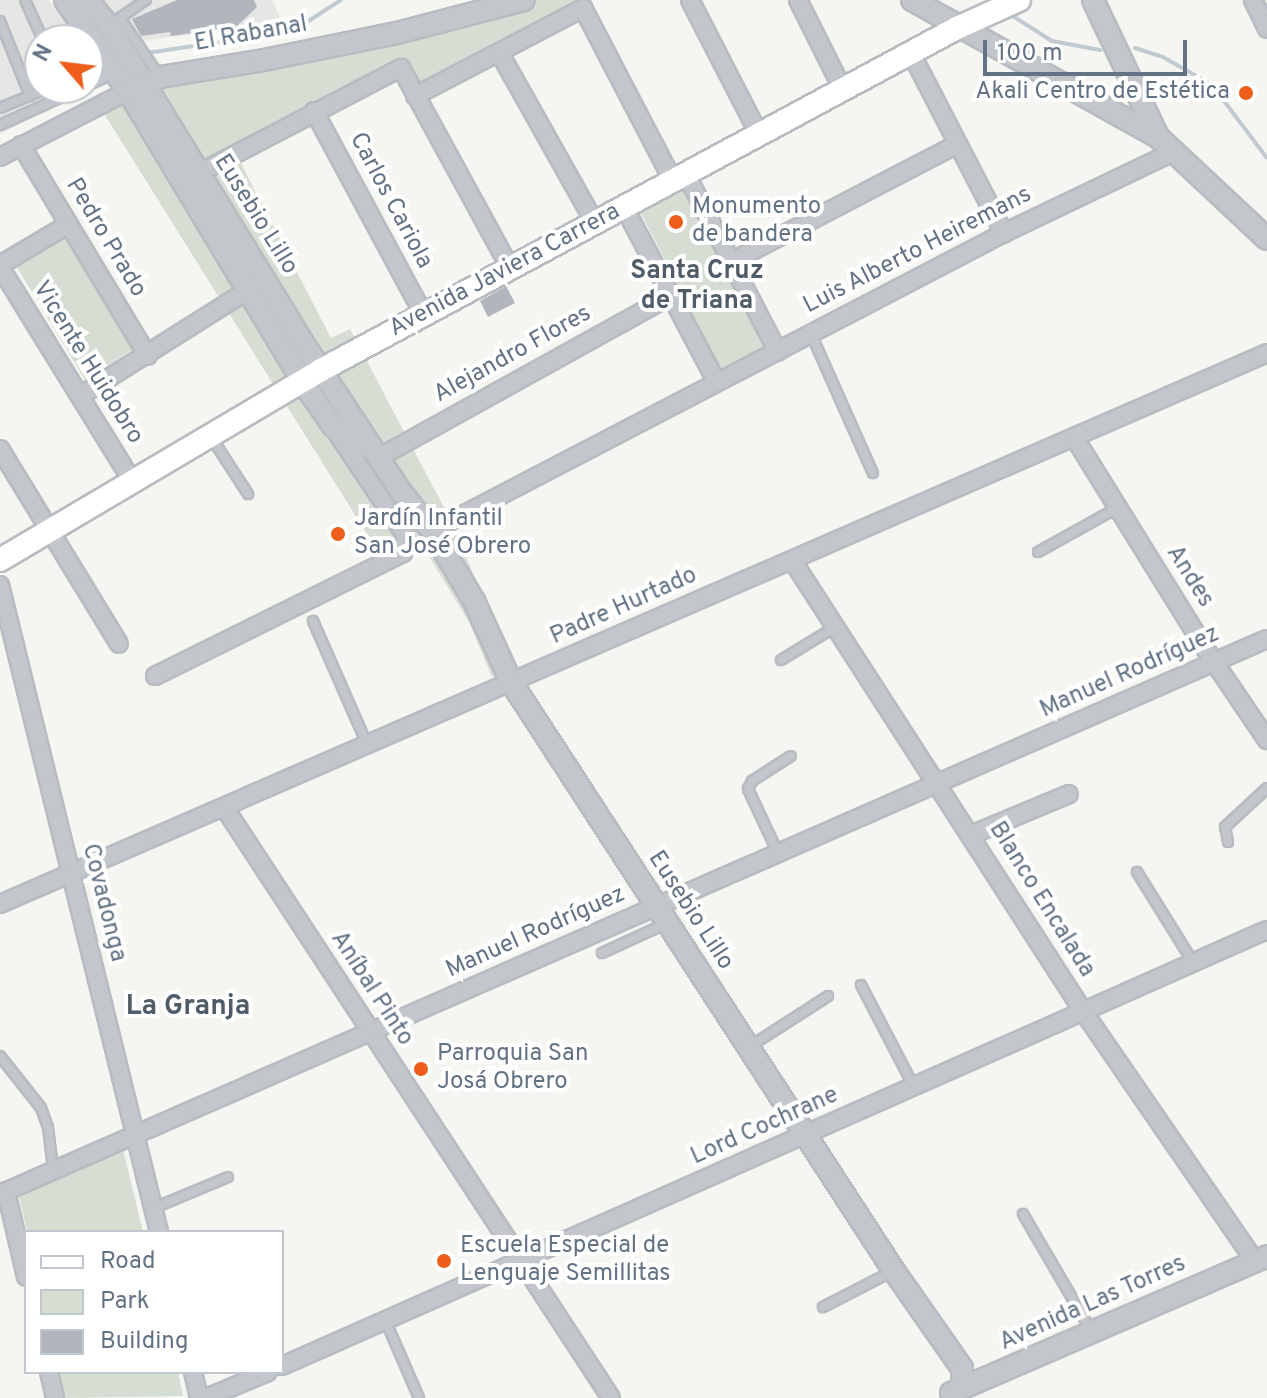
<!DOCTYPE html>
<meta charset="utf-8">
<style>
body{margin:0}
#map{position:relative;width:1267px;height:1398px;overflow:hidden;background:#f5f6f1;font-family:Overpass,sans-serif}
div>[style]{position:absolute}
.built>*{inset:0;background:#e6e7e5}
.green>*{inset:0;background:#d6ddd2}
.stream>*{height:4px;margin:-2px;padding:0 2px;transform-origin:2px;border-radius:2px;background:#c1cad0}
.building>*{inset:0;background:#b0b6bc}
.roads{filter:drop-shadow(2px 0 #b7bcc1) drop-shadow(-2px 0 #b7bcc1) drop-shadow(0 2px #b7bcc1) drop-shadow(0 -2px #b7bcc1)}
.service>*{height:8px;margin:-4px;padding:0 4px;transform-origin:4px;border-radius:4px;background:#c3c6ca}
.minor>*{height:16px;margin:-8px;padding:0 8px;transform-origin:8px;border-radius:8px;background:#c3c6ca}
.tertiary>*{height:20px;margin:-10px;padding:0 10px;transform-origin:10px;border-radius:10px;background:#c3c6ca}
.secondary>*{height:22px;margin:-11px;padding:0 11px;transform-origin:11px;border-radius:11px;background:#fff}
.dots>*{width:22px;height:22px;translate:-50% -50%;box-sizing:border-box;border:4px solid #fff;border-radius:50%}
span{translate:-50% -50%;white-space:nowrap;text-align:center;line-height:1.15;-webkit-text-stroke:8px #fff;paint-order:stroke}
.street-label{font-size:24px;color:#637385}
.poi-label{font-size:24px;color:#637385}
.right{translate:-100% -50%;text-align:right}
.left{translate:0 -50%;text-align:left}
.neighbourhood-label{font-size:26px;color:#515c69;font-weight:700}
.quarter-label{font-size:28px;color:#515c69;font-weight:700}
.legend{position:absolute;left:24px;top:1230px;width:260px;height:144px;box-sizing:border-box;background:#fff;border:2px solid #c1c7ce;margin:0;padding:10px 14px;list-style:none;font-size:24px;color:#637385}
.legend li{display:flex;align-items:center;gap:16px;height:40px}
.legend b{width:40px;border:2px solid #c1c7ce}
.north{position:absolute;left:24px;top:24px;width:80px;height:80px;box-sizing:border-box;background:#fff;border:2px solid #c1c7ce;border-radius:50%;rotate:298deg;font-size:22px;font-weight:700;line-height:32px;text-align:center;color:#637385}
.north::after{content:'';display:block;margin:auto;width:28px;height:36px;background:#ee5d19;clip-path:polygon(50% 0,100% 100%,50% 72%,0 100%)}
.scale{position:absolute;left:983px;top:40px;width:204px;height:36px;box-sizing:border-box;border:4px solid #637385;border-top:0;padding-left:10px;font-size:24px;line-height:28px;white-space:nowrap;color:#637385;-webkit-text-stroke:6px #fff;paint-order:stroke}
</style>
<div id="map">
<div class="built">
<div style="clip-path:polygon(0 0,49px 0,78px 40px,40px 40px,40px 88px,88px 88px,88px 61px,96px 86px,0 134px)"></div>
<div style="clip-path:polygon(100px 0,272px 0,282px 21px,129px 43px)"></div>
</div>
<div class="green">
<div style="clip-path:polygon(512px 0,588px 0,416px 91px,400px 63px,232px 146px,331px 338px,350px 329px,449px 517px,513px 667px,492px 677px,469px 622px,424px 548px,387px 566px,98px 104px,152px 73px)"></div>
<div style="clip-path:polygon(680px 181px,767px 351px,723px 373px,635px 202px)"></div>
<div style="clip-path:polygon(69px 230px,139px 345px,85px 380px,15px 264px)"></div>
<div style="clip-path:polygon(123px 1149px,143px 1232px,27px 1232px,19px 1196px)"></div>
<div style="clip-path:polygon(58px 1372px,178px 1372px,183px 1396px,64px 1398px)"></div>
</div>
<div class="stream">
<div style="left:102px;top:0;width:14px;rotate:56deg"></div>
<div style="left:1008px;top:13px;width:52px;rotate:32.5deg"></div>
<div style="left:1052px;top:41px;width:49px;rotate:10.6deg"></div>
<div style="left:124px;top:32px;width:23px;rotate:50deg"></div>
<div style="left:1135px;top:48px;width:29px;rotate:18deg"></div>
<div style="left:1163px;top:57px;width:56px;rotate:29.7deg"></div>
<div style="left:1212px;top:85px;width:91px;rotate:53deg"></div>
<div style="left:147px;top:53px;width:148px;rotate:-8.6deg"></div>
<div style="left:293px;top:31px;width:57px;rotate:-32.9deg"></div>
</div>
<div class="building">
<div style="clip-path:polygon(177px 0,254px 0,257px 7px,236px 27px,171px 36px,170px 32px,141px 36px,132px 19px)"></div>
<div style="clip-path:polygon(506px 286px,515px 303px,488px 317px,480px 301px)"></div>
</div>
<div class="roads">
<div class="service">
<div style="left:25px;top:0;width:44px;rotate:65.8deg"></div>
<div style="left:120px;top:18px;width:71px;rotate:55.9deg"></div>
<div style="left:117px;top:20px;width:35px;rotate:-35deg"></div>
<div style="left:0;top:21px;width:81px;rotate:68.2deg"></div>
<div style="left:88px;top:69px;width:19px;rotate:-28deg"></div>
<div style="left:88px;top:85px;width:27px;rotate:-24deg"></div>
<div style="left:0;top:108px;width:52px;rotate:-22.6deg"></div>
<div style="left:0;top:125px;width:90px;rotate:-24.3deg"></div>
<div style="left:811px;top:334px;width:152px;rotate:66deg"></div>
<div style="left:211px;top:437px;width:68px;rotate:57deg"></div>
<div style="left:1038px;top:552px;width:90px;rotate:-29.1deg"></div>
<div style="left:313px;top:621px;width:134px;rotate:66.3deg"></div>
<div style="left:781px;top:660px;width:63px;rotate:-31.4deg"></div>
<div style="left:1228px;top:842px;width:15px;rotate:-101deg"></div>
<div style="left:1225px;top:827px;width:57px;rotate:-42.9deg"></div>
<div style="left:778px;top:853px;width:71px;rotate:-115.1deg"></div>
<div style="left:748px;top:789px;width:9px;rotate:-63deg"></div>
<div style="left:752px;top:781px;width:46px;rotate:-32.7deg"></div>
<div style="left:1137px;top:872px;width:106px;rotate:58.1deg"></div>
<div style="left:602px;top:953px;width:69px;rotate:-24.7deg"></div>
<div style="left:861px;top:985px;width:115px;rotate:62.5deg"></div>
<div style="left:749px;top:1047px;width:94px;rotate:-32.8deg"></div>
<div style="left:0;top:1056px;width:66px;rotate:51.7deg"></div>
<div style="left:41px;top:1108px;width:20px;rotate:70deg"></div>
<div style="left:48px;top:1127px;width:42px;rotate:83.2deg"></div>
<div style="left:154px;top:1208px;width:80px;rotate:-22.7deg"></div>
<div style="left:1023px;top:1214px;width:137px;rotate:59.7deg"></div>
<div style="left:823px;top:1307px;width:79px;rotate:-27.2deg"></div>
<div style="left:386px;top:1322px;width:83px;rotate:66.5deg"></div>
</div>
<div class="minor">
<div style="left:690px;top:0;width:151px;rotate:62.8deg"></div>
<div style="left:798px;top:0;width:101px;rotate:63.4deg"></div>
<div style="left:1253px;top:0;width:32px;rotate:64deg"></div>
<div style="left:499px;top:52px;width:196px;rotate:60.7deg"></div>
<div style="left:911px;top:53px;width:203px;rotate:62.7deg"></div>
<div style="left:415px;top:96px;width:190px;rotate:-27.6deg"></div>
<div style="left:583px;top:8px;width:195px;rotate:62.5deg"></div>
<div style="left:314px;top:111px;width:232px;rotate:61.7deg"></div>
<div style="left:21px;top:145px;width:246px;rotate:59deg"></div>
<div style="left:0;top:157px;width:144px;rotate:-27.3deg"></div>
<div style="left:199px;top:173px;width:228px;rotate:-27.5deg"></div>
<div style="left:401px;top:68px;width:228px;rotate:61.4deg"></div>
<div style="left:686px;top:174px;width:200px;rotate:62.7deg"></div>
<div style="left:624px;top:207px;width:197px;rotate:62.1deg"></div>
<div style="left:731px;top:262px;width:254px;rotate:-27.5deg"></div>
<div style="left:0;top:265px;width:80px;rotate:-30.7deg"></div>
<div style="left:0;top:267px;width:255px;rotate:58.3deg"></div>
<div style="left:80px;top:396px;width:197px;rotate:-32.2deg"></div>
<div style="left:1074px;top:437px;width:251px;rotate:58.2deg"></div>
<div style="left:1206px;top:650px;width:109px;rotate:55.9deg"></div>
<div style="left:0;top:449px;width:228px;rotate:58.6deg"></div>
<div style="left:378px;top:458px;width:336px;rotate:-29deg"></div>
<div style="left:432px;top:531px;width:645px;rotate:-27.52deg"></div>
<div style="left:1004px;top:233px;width:187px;rotate:-25.6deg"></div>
<div style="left:792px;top:560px;width:537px;rotate:57.17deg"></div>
<div style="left:1083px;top:1011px;width:303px;rotate:55.5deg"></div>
<div style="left:0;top:585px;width:666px;rotate:76.19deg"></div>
<div style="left:155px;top:676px;width:277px;rotate:-26.4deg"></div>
<div style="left:403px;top:553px;width:17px;rotate:-80deg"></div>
<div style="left:406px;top:536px;width:128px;rotate:-123.8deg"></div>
<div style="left:224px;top:807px;width:706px;rotate:56.78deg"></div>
<div style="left:971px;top:835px;width:106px;rotate:-22.7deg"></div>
<div style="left:0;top:904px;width:1382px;rotate:-23.5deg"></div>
<div style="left:6px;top:1191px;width:88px;rotate:76.9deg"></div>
<div style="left:0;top:1194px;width:1383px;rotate:-23.66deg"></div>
<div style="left:282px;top:1366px;width:1077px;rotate:-23.88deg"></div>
<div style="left:49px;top:1372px;width:27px;rotate:77deg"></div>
<div style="left:193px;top:1372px;width:27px;rotate:77deg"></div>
<div style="left:206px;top:1398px;width:67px;rotate:-22.8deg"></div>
</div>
<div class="tertiary">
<div style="left:65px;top:0;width:111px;rotate:55.3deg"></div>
<div style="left:128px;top:91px;width:345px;rotate:59deg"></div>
<div style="left:306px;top:387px;width:47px;rotate:55.3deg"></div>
<div style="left:333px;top:426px;width:40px;rotate:32deg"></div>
<div style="left:87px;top:0;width:34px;rotate:50deg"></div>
<div style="left:109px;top:26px;width:382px;rotate:58.5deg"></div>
<div style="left:309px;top:352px;width:168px;rotate:56.7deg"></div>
<div style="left:401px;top:492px;width:50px;rotate:51.5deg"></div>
<div style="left:432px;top:531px;width:82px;rotate:59deg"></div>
<div style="left:474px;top:601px;width:89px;rotate:65.4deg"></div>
<div style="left:511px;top:682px;width:703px;rotate:56.97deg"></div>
<div style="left:894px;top:1271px;width:118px;rotate:55deg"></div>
<div style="left:962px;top:1368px;width:20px;rotate:90deg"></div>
<div style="left:962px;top:1388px;width:13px;rotate:132deg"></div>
<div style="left:912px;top:0;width:282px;rotate:29.1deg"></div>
<div style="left:1158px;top:137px;width:149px;rotate:43.1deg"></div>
<div style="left:1093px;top:0;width:152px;rotate:64.6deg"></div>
<div style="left:131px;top:89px;width:31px;rotate:-22deg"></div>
<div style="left:160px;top:77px;width:105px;rotate:-9.3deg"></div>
<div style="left:264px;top:60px;width:136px;rotate:-11.5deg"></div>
<div style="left:397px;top:33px;width:131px;rotate:-14.6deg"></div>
<div style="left:951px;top:1393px;width:344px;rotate:-23.4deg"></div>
</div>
<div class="secondary">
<div style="left:0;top:560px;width:373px;rotate:-30.6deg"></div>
<div style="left:321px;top:370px;width:722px;rotate:-28.27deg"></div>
<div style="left:957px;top:28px;width:68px;rotate:-24.3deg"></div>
</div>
</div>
<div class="dots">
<div style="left:1246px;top:93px;background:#ee5d19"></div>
<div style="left:676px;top:222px;background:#ee5d19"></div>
<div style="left:338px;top:534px;background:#ee5d19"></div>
<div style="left:421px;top:1069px;background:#ee5d19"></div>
<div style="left:444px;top:1261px;background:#ee5d19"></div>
</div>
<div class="street-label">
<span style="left:251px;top:35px;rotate:-10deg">El Rabanal</span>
<span style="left:390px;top:201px;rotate:62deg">Carlos Cariola</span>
<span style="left:255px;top:215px;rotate:58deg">Eusebio Lillo</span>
<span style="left:105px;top:238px;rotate:59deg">Pedro Prado</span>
<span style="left:918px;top:251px;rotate:-27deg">Luis Alberto Heiremans</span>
<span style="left:505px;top:271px;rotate:-28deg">Avenida Javiera Carrera</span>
<span style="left:513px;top:355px;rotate:-29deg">Alejandro Flores</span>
<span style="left:87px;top:363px;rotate:58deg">Vicente Huidobro</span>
<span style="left:1189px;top:577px;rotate:58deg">Andes</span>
<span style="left:624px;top:607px;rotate:-24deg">Padre Hurtado</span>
<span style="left:1130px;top:673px;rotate:-24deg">Manuel Rodríguez</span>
<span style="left:1041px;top:900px;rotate:58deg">Blanco Encalada</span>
<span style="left:103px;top:903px;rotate:76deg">Covadonga</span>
<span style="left:690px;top:911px;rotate:57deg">Eusebio Lillo</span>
<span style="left:536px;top:933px;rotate:-24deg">Manuel Rodríguez</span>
<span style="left:371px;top:989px;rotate:57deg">Aníbal Pinto</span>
<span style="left:765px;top:1127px;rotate:-24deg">Lord Cochrane</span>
<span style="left:1093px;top:1304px;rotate:-24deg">Avenida Las Torres</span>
</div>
<div class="poi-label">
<span class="right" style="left:1230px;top:93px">Akali Centro de Estética</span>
<span class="left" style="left:692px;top:222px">Monumento<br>de bandera</span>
<span class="left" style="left:354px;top:534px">Jardín Infantil<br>San José Obrero</span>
<span class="left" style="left:437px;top:1069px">Parroquia San<br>Josá Obrero</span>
<span class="left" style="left:460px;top:1261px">Escuela Especial de<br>Lenguaje Semillitas</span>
</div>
<div class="neighbourhood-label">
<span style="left:697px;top:287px">Santa Cruz<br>de Triana</span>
</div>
<div class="quarter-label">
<span style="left:188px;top:1007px">La Granja</span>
</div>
<ul class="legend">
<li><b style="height:10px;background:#fff"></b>Road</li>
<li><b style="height:22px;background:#d6ddd2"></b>Park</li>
<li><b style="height:22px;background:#b0b6bc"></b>Building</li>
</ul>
<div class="north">N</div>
<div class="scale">100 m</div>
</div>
